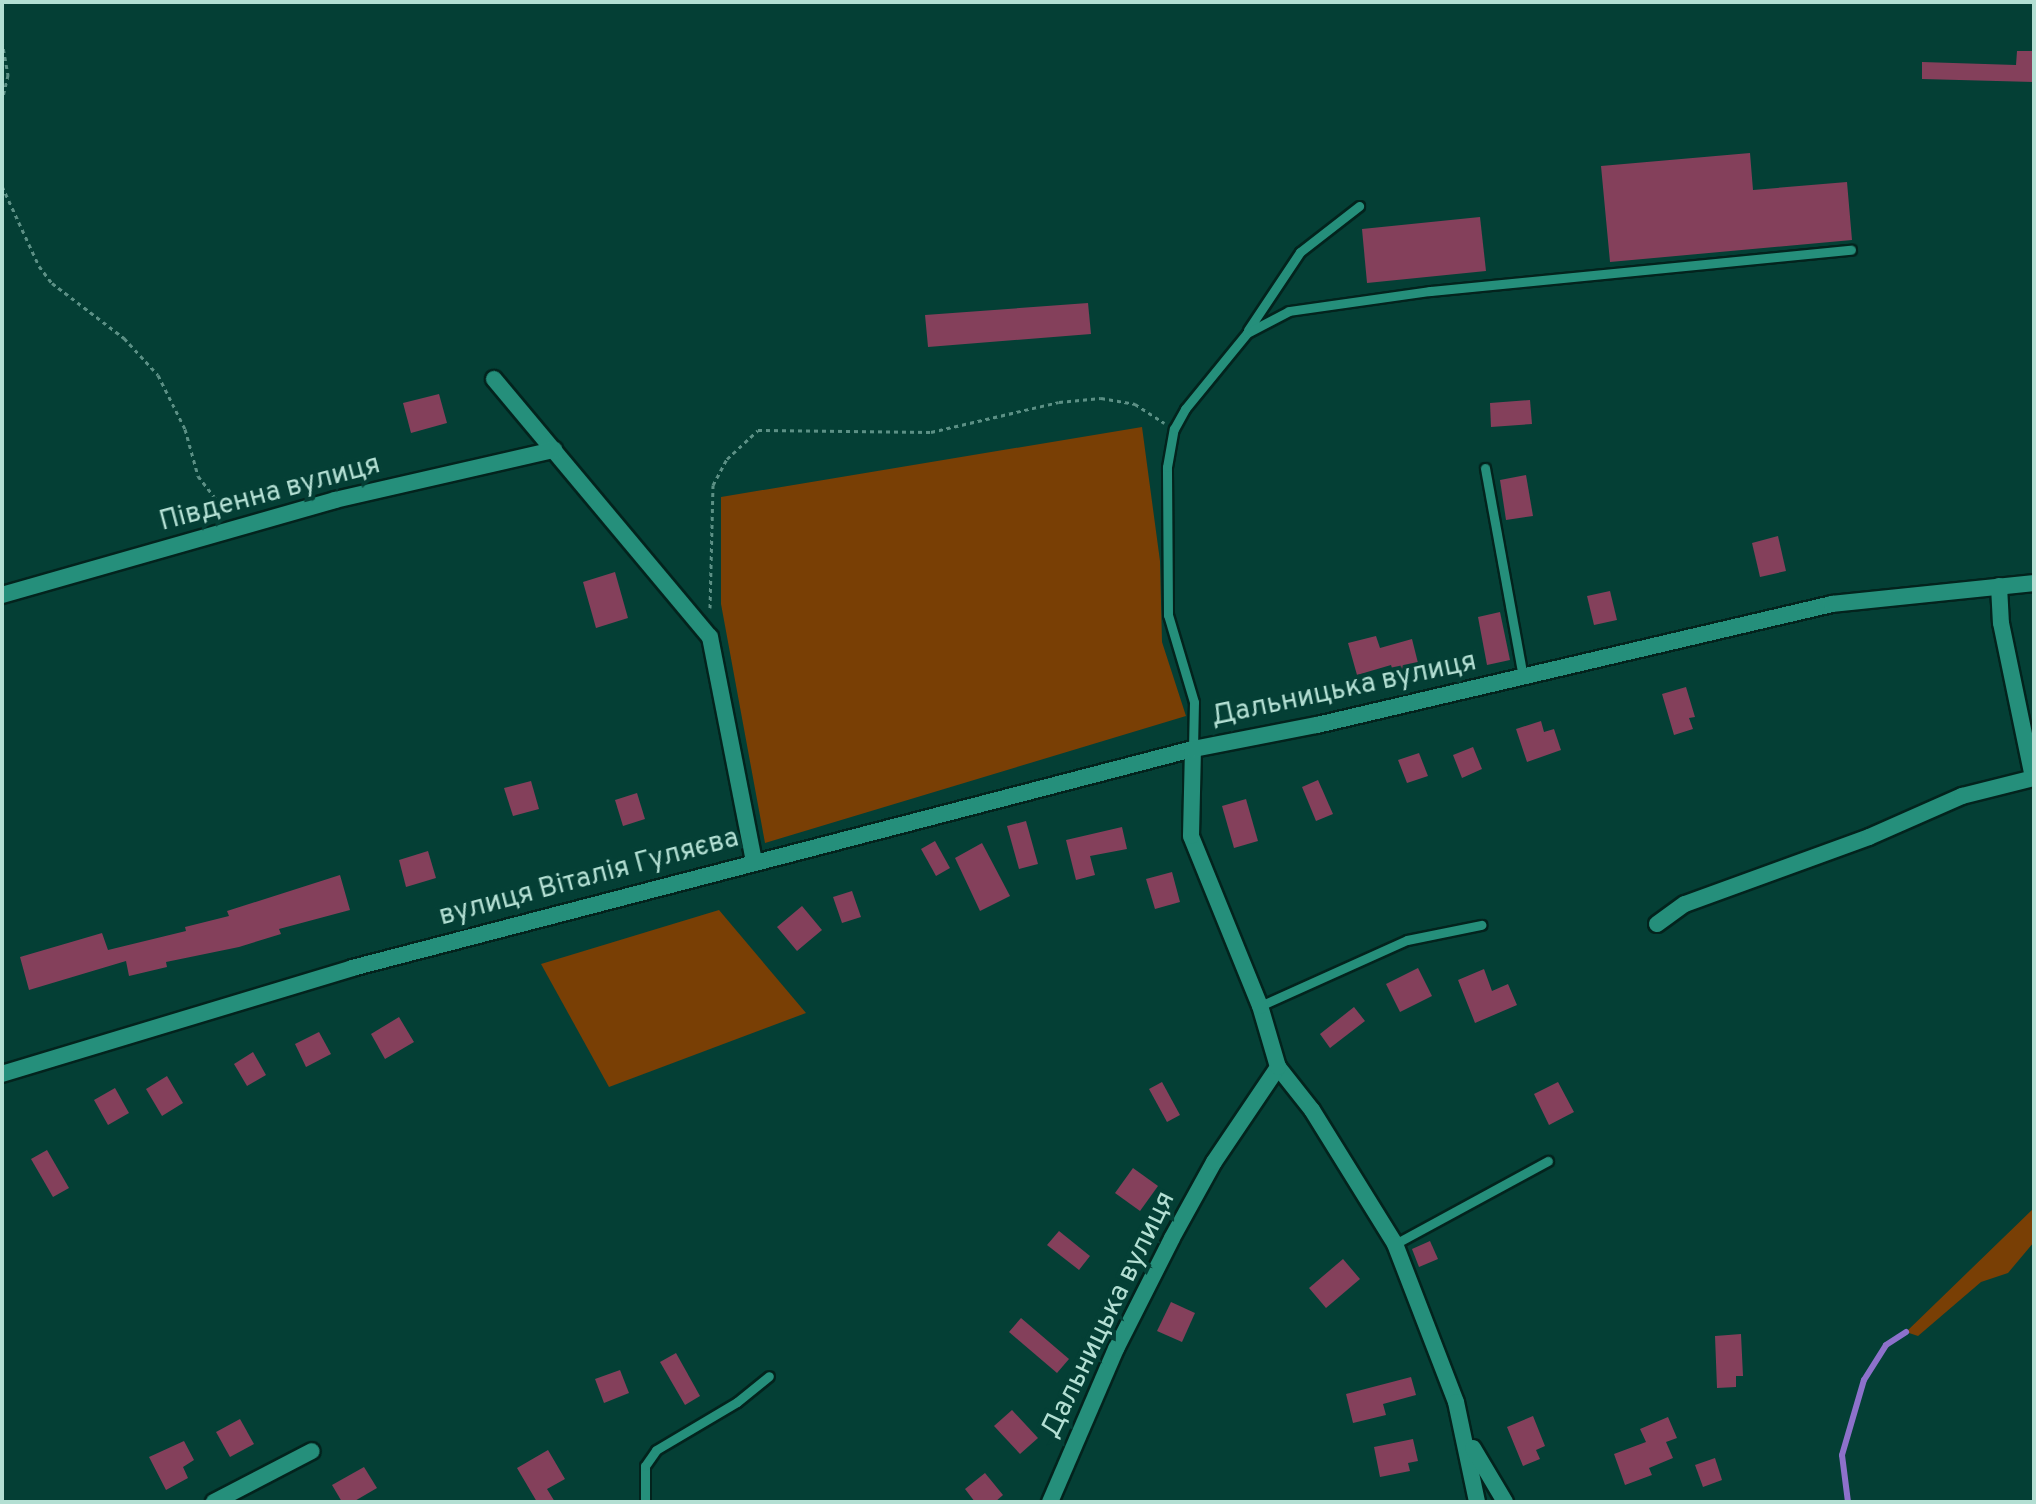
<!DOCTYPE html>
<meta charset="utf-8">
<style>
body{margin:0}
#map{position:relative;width:2036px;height:1504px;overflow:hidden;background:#043f35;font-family:Overpass,sans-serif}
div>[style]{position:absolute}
.green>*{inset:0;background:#793f05}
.stream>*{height:6px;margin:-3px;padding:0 3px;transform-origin:3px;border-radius:3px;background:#8d71cb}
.building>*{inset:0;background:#84405b}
.path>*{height:3px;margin-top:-1.5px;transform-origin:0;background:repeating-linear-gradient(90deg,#5c9085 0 4px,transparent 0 8px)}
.roads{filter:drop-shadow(2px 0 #03231d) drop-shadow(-2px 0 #03231d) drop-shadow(0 2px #03231d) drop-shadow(0 -2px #03231d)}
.service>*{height:9px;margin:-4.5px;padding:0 4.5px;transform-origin:4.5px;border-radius:4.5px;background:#258f7b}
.minor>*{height:16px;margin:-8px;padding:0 8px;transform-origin:8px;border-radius:8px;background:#258f7b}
span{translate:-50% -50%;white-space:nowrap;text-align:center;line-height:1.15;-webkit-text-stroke:8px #043f35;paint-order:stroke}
.street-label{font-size:28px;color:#b3dfd3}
.frame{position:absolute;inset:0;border:4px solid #b3dfd3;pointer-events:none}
</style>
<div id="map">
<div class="green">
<div style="clip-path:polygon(1142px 427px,1160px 561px,1162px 642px,1186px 716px,765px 843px,721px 604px,721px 497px)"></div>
<div style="clip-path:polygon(719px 910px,806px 1013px,609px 1087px,541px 964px)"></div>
<div style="clip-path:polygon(2034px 1208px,2034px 1242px,2008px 1273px,1981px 1282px,1918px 1336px,1906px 1332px)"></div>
</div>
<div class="stream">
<div style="left:1848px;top:1502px;width:47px;rotate:-97.3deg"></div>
<div style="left:1842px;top:1455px;width:78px;rotate:-73.7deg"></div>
<div style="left:1864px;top:1380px;width:41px;rotate:-57.8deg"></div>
<div style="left:1886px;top:1345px;width:24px;rotate:-33deg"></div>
</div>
<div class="building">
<div style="clip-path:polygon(2017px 51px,2034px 51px,2034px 82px,1922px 79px,1922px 62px,2016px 65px)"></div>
<div style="clip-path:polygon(1750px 153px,1753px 190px,1847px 182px,1852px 240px,1610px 262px,1601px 166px)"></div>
<div style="clip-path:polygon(1480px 217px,1486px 271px,1367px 283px,1362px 229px)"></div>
<div style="clip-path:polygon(1088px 303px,1091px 334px,928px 347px,925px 315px)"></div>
<div style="clip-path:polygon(439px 394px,447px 423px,411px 433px,403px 403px)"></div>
<div style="clip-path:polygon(1530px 400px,1532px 424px,1491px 427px,1490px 403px)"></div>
<div style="clip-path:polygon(1526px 475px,1533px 516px,1506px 520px,1500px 480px)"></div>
<div style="clip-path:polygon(1778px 536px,1786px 571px,1760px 577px,1752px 543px)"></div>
<div style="clip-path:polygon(615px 572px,628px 618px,596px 628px,583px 582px)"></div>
<div style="clip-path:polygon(1610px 591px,1617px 620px,1594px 625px,1587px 596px)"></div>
<div style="clip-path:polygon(1500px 612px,1510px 660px,1487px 665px,1478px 617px)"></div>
<div style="clip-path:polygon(1376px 636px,1380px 648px,1412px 639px,1420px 671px,1395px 678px,1391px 665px,1357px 675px,1348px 643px)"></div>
<div style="clip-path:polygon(1686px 687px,1695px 717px,1689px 718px,1693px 729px,1674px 735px,1662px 694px)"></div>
<div style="clip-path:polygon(1541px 721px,1544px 732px,1554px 729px,1561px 750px,1527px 762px,1516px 729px)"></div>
<div style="clip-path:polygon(1473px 747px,1482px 769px,1462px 778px,1453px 755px)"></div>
<div style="clip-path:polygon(1419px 753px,1428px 776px,1407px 783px,1398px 760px)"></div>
<div style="clip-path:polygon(1318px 780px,1333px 814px,1316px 821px,1302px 787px)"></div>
<div style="clip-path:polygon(531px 781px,539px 809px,513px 816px,504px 788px)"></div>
<div style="clip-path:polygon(637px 793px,645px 819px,623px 826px,615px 800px)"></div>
<div style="clip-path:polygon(1246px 799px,1258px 841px,1234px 848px,1222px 806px)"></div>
<div style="clip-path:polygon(1026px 821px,1038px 864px,1019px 869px,1007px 826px)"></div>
<div style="clip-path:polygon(1122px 827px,1127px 849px,1090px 856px,1095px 875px,1076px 880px,1066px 840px)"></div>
<div style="clip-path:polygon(935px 841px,950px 868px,936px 876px,921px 849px)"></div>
<div style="clip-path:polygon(982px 843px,1010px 896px,980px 911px,955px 858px)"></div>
<div style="clip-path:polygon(428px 851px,436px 878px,406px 887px,399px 860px)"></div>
<div style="clip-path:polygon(1172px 872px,1180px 902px,1155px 909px,1146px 879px)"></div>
<div style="clip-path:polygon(340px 875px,350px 910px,279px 929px,281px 934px,239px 947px,166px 962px,167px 967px,129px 976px,126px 961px,29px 990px,20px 957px,102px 933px,108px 950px,186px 931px,185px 927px,229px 916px,227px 911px)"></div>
<div style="clip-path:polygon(852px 891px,861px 917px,842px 923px,833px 897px)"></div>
<div style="clip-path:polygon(802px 906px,822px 930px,797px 951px,777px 927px)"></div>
<div style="clip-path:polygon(1418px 968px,1432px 996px,1400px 1012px,1386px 984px)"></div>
<div style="clip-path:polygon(1484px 969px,1492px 991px,1508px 984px,1517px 1005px,1475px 1023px,1458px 980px)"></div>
<div style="clip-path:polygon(1354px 1007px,1365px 1021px,1330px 1048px,1320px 1034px)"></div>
<div style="clip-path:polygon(399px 1017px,414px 1042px,385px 1059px,371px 1034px)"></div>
<div style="clip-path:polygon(319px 1032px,331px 1054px,306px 1067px,295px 1044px)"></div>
<div style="clip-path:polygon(253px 1052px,266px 1075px,247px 1086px,234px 1064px)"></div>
<div style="clip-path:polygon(167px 1076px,183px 1103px,162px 1116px,146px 1089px)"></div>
<div style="clip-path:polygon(1162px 1082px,1180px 1115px,1167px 1122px,1149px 1089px)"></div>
<div style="clip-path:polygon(1558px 1082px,1574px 1112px,1549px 1125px,1534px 1094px)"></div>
<div style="clip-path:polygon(115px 1088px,129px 1113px,108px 1125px,94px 1100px)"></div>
<div style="clip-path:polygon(47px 1150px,69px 1188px,53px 1197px,31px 1159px)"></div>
<div style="clip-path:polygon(1133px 1168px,1158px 1186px,1140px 1211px,1115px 1193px)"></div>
<div style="clip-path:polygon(1059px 1231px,1090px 1256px,1079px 1270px,1047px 1245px)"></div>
<div style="clip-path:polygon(1430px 1241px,1438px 1259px,1419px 1267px,1412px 1249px)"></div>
<div style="clip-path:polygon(1343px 1259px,1360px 1279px,1326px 1308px,1309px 1288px)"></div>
<div style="clip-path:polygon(1171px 1302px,1195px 1313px,1182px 1342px,1157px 1331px)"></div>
<div style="clip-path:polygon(1021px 1318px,1069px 1359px,1057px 1373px,1009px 1332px)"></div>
<div style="clip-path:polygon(1741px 1334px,1743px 1376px,1736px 1376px,1736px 1387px,1717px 1388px,1715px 1336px)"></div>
<div style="clip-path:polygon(676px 1353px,700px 1396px,685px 1405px,660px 1362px)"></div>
<div style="clip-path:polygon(620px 1370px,629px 1393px,604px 1403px,595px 1379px)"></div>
<div style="clip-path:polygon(1411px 1377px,1416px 1395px,1383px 1404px,1386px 1415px,1353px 1423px,1346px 1394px)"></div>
<div style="clip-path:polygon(1012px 1410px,1038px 1438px,1020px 1454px,994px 1426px)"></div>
<div style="clip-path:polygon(1533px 1416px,1545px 1446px,1536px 1450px,1540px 1459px,1523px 1466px,1507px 1427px)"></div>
<div style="clip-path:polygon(1668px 1417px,1677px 1438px,1666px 1442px,1673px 1458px,1649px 1468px,1652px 1475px,1625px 1485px,1614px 1454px,1646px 1442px,1640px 1429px)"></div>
<div style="clip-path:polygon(240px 1419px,254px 1444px,230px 1457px,216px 1432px)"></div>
<div style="clip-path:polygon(1413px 1439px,1418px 1461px,1408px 1463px,1410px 1471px,1380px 1477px,1374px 1447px)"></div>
<div style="clip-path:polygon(184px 1441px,194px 1460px,183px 1467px,188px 1478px,166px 1490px,149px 1457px)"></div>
<div style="clip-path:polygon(548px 1450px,565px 1479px,547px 1489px,555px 1502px,537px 1502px,517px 1468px)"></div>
<div style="clip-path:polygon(1715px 1458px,1722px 1480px,1703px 1487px,1695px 1465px)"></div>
<div style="clip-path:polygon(364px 1467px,377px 1488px,353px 1502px,342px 1502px,332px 1485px)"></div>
<div style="clip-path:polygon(985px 1473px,1003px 1495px,995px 1502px,975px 1502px,965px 1489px)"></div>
</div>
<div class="path">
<div style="left:2px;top:41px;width:35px;rotate:80deg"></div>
<div style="left:8px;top:75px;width:28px;rotate:103deg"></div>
<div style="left:2px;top:186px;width:88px;rotate:65.2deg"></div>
<div style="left:39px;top:266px;width:21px;rotate:53deg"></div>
<div style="left:52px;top:283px;width:91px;rotate:37.4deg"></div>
<div style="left:124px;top:338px;width:50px;rotate:47.4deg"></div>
<div style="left:158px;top:375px;width:60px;rotate:63.4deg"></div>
<div style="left:185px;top:429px;width:49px;rotate:74.5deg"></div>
<div style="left:198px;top:476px;width:47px;rotate:51.9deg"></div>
<div style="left:710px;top:608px;width:123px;rotate:-88.6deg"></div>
<div style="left:713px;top:485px;width:30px;rotate:-62deg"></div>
<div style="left:727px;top:459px;width:42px;rotate:-43.1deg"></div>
<div style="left:758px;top:430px;width:173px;rotate:0.7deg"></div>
<div style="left:931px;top:432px;width:131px;rotate:-13.2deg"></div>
<div style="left:1059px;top:402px;width:42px;rotate:-5.4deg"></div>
<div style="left:1101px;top:398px;width:35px;rotate:10deg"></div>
<div style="left:1135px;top:404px;width:35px;rotate:33deg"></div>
</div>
<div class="roads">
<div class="service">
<div style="left:1248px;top:330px;width:94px;rotate:-56.3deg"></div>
<div style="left:1300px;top:252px;width:75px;rotate:-37.9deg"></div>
<div style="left:1485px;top:468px;width:212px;rotate:79.7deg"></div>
<div style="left:1193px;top:749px;width:47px;rotate:-88.8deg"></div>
<div style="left:1194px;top:702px;width:91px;rotate:-106.6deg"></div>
<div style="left:1168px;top:615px;width:148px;rotate:-90.4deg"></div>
<div style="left:1167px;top:467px;width:39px;rotate:-80deg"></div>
<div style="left:1174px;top:429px;width:23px;rotate:-61deg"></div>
<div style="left:1185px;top:409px;width:98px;rotate:-50.8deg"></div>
<div style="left:1247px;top:333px;width:47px;rotate:-27.6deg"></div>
<div style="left:1289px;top:311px;width:142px;rotate:-8.1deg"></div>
<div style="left:1430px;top:291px;width:423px;rotate:-5.6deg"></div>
<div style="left:1260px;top:1006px;width:161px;rotate:-24.2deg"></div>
<div style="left:1407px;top:940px;width:76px;rotate:-11.5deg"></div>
<div style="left:1395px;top:1244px;width:174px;rotate:-28.5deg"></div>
<div style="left:645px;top:1502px;width:36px;rotate:-90deg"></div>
<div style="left:645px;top:1466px;width:19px;rotate:-55deg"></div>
<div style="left:656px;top:1450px;width:94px;rotate:-30.7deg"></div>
<div style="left:737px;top:1402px;width:41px;rotate:-39.1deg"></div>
</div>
<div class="minor">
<div style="left:494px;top:379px;width:336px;rotate:50.1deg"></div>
<div style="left:710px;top:637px;width:228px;rotate:78.9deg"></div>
<div style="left:1999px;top:586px;width:37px;rotate:87deg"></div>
<div style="left:2001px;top:623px;width:158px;rotate:78.3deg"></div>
<div style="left:2px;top:595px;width:346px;rotate:-15.9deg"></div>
<div style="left:335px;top:500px;width:225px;rotate:-12.9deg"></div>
<div style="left:1657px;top:924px;width:34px;rotate:-36deg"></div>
<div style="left:1685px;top:904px;width:196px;rotate:-20deg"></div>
<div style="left:1869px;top:837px;width:102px;rotate:-23.8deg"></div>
<div style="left:1962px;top:796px;width:74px;rotate:-14deg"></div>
<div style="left:1278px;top:1067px;width:55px;rotate:51.7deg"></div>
<div style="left:1312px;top:1110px;width:158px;rotate:58.2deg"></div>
<div style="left:1395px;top:1244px;width:169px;rotate:68.9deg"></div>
<div style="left:1456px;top:1402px;width:102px;rotate:78.1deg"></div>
<div style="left:2px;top:1074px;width:366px;rotate:-16.8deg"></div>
<div style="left:352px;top:968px;width:869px;rotate:-14.6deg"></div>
<div style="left:1473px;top:1448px;width:63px;rotate:59.3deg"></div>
<div style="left:214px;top:1502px;width:110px;rotate:-27.5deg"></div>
<div style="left:1050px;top:1502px;width:167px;rotate:-66.7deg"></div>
<div style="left:1116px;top:1349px;width:124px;rotate:-63.2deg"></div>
<div style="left:1172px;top:1238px;width:87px;rotate:-61.1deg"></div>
<div style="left:1214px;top:1162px;width:115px;rotate:-56deg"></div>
<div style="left:1278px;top:1067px;width:64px;rotate:-106.4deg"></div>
<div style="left:1260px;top:1006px;width:183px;rotate:-112.1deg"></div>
<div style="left:1191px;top:836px;width:87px;rotate:-88.7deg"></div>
<div style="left:1193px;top:749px;width:126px;rotate:-11deg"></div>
<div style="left:1317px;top:725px;width:529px;rotate:-13.22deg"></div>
<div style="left:1832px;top:604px;width:203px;rotate:-5.9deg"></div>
</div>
</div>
<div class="street-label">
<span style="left:270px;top:494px;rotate:-15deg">Південна вулиця</span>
<span style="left:1344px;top:690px;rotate:-12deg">Дальницька вулиця</span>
<span style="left:589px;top:878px;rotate:-15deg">вулиця Віталія Гуляєва</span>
<span style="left:1109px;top:1315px;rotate:-64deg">Дальницька вулиця</span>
</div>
<div class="frame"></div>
</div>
